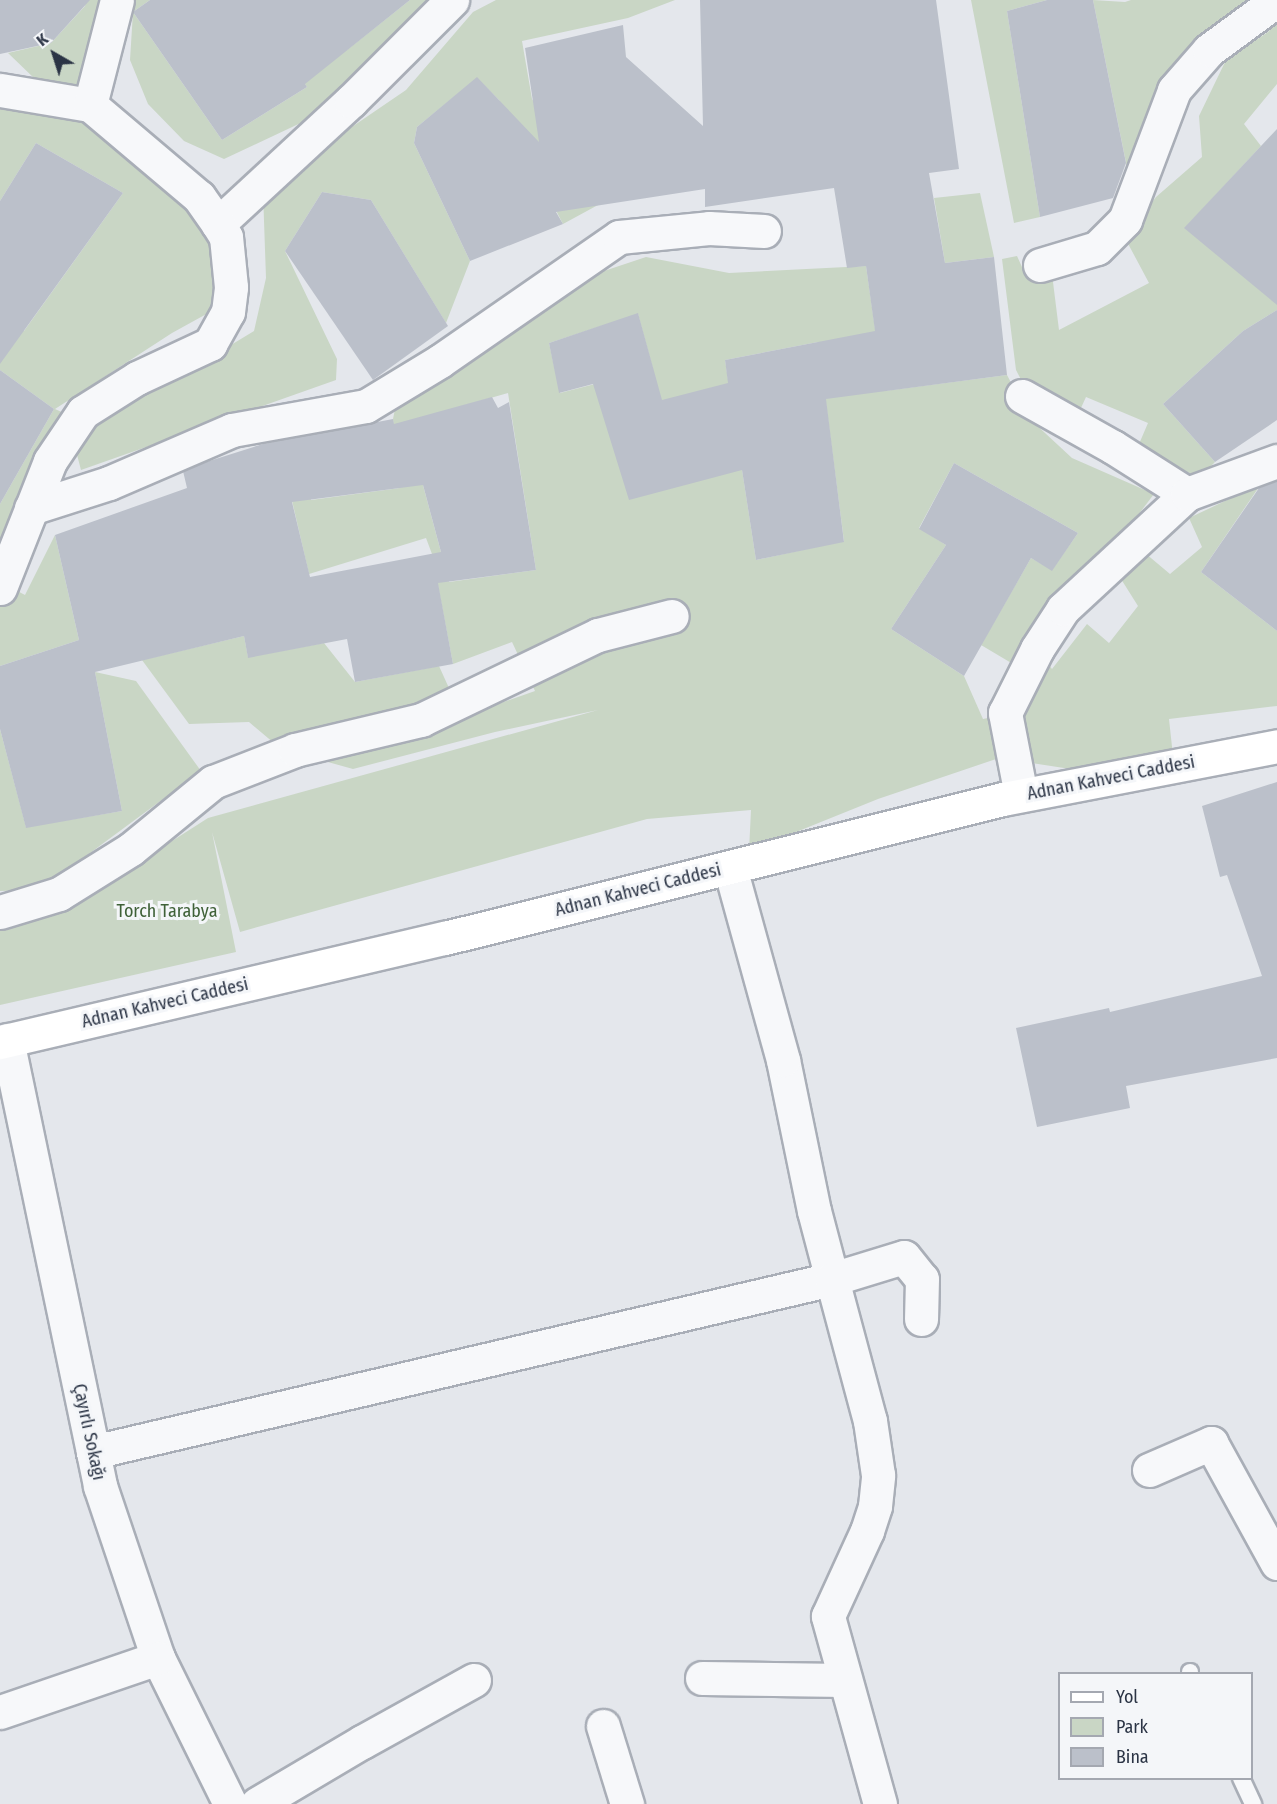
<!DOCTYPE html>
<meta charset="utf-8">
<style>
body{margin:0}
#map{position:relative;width:1277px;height:1804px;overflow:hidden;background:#e4e7ec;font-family:"Fira Sans Condensed",sans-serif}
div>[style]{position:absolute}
.green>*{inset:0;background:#c9d6c5}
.building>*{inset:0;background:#bbc0ca}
.roads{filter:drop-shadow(2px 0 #a9aeb7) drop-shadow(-2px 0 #a9aeb7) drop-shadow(0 2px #a9aeb7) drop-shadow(0 -2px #a9aeb7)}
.lane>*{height:16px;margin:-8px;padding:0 8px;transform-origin:8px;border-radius:8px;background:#f7f8fa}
.street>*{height:33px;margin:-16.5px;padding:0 16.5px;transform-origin:16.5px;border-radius:16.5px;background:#f7f8fa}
.secondary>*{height:33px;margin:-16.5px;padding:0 16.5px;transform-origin:16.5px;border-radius:16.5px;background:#fff}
span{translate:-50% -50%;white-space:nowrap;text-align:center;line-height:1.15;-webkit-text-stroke:6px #f4f6f9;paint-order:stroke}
.street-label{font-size:18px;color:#2b3445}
.park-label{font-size:18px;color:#3f6138}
.legend{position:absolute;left:1058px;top:1672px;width:195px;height:108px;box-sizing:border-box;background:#f4f6f9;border:2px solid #a4a8b1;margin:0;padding:8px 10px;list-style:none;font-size:18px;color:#2b3445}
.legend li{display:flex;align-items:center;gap:12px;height:30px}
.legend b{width:30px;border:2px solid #a4a8b1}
.north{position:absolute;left:24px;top:24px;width:60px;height:60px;-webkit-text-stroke:4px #f4f6f9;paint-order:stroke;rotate:321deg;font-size:16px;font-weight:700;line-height:24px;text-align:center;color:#2b3445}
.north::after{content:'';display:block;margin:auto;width:21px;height:27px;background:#2b3445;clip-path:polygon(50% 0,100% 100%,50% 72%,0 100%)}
</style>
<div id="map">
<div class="green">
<div style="clip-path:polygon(86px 0,118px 0,88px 88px,36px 80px,8px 53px,51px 43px,85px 6px)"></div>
<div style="clip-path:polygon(136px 0,150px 0,133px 12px,222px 140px,307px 87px,247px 0,304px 0,347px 50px,410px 0,448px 0,307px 120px,224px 159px,184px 141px,148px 104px,130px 60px,133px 12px)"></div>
<div style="clip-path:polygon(496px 0,675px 0,628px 18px,522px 41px,532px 99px,598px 205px,563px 224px,499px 100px,477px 78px,417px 127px,414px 143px,470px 261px,446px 323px,371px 200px,322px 192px,285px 251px,337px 359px,336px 380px,81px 470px,76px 451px,112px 407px,198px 365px,254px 331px,266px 278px,263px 192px,276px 173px,343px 133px,406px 90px,473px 12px)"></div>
<div style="clip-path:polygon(971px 0,1047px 0,1007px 11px,1040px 217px,1014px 223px)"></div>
<div style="clip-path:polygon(1093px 0,1125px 2px,1131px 0,1268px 0,1203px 59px,1132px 192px)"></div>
<div style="clip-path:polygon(1277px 22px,1277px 84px,1244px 124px,1261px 146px,1185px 228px,1277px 248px,1277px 310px,1243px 331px,1163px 404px,1215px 462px,1201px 476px,1133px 458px,1148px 423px,1086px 397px,1070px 432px,1041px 418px,1016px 370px,1002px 259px,1017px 256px,1027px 278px,1052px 274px,1059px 330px,1149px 283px,1125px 238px,1156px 197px,1202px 157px,1199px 116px,1226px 60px,1268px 32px)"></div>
<div style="clip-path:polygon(0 74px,203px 184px,221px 306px,172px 333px,55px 409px,68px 415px,0 562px,0 504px,54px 409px,0 370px,0 318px,24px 331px,123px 193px,36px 143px,0 201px)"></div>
<div style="clip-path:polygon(980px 193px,994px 257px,945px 263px,934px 198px)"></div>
<div style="clip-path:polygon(evenodd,646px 257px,729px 273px,866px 266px,884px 391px,1007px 375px,1031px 420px,1072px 458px,1154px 494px,1119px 540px,1030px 640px,1052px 669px,1087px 624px,1109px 643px,1138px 606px,1121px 579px,1145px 553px,1170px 574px,1202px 547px,1189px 518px,1261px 484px,1201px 572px,1277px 631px,1277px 706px,1169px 719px,1173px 756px,1103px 774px,999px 758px,878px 799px,749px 851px,751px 810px,647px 819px,240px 932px,212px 832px,236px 952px,0 1005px,0 923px,69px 907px,208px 818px,598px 710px,495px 732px,353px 769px,281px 749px,249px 722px,189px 724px,142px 660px,244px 636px,248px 657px,324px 643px,355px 682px,439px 666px,453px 697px,472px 713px,535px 691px,512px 642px,453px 664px,432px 554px,426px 538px,309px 574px,278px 440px,301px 437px,311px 500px,400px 488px,393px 419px,395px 409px,554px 277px,598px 273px,646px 257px,638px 314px,653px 369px,560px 393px,549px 343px,638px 314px,646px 257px,818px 342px,844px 541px,756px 560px,725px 360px,818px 342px,646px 257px,508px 393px,536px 570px,449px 582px,406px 422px,508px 393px,646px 257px,954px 463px,1078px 533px,1052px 570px,1031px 558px,981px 645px,1013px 664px,1007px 714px,983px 719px,964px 676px,891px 629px,946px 545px,919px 528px,954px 463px)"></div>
<div style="clip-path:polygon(55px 535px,79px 640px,0 666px,0 582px,25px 595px)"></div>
<div style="clip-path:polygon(95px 672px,136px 681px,201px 771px,40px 890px,0 891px,0 729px,26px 827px,122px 811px)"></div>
</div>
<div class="building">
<div style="clip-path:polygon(0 0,90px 0,51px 43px,0 54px)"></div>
<div style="clip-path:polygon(150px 0,410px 0,305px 84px,307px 87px,222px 140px,133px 12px)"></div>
<div style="clip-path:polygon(700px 0,936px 0,959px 169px,929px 173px,945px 263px,994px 257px,1007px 375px,826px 399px,844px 542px,756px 560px,742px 470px,629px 500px,593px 384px,559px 393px,549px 343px,638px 313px,662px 400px,728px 383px,725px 360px,875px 331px,866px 266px,847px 268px,834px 188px,705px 207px,705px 189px,556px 212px,563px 224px,470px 261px,414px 143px,417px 127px,477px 77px,539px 142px,525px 48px,623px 25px,626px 57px,703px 126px)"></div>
<div style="clip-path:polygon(1047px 0,1093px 0,1126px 163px,1113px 198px,1040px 217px,1007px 11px)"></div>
<div style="clip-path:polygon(1277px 129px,1277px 305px,1184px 228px)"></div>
<div style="clip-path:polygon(36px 143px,123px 193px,0 364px,0 201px)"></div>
<div style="clip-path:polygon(322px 192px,371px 200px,448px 326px,373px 380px,285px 251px)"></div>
<div style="clip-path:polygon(1277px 310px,1277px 420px,1215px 462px,1163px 404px,1243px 331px)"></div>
<div style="clip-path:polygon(0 370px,54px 409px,0 504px)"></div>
<div style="clip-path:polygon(evenodd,492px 397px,498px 408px,509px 402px,536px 570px,438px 583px,453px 664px,355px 682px,347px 639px,248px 658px,244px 636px,95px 672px,122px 811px,26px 828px,0 729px,0 666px,79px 640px,55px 535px,187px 488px,183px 471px,203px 463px,263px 444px,393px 419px,394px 424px,492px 397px,423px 485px,441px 552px,310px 577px,292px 502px,423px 485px)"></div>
<div style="clip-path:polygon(954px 463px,1078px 533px,1052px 571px,1031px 558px,964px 676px,891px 629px,946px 545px,919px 529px)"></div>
<div style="clip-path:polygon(1277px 481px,1277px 631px,1201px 572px,1259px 488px)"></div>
<div style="clip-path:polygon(1277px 782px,1277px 1058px,1126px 1086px,1130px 1108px,1037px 1127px,1016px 1028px,1109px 1008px,1110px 1012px,1262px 976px,1227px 875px,1220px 877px,1202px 806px)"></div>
</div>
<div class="roads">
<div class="lane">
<div style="left:1190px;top:1672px;width:2px;rotate:90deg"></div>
<div style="left:1241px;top:1778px;width:29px;rotate:65deg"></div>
</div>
<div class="street">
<div style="left:0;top:90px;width:91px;rotate:9.5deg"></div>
<div style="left:218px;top:224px;width:181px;rotate:-42.8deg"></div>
<div style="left:351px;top:101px;width:143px;rotate:-45deg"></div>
<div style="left:1040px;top:265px;width:59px;rotate:-16.6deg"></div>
<div style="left:1097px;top:248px;width:40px;rotate:-45deg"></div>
<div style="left:1125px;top:220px;width:139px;rotate:-69.3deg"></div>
<div style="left:1174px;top:90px;width:53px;rotate:-48.8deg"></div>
<div style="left:1209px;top:50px;width:84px;rotate:-36.3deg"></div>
<div style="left:1022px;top:396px;width:104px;rotate:29.3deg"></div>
<div style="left:1113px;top:447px;width:88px;rotate:32.4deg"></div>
<div style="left:31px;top:508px;width:82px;rotate:-17.8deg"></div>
<div style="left:109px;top:483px;width:134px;rotate:-23.3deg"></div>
<div style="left:232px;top:430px;width:136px;rotate:-10.2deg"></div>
<div style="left:366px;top:406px;width:87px;rotate:-31.3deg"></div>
<div style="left:440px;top:361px;width:218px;rotate:-34.7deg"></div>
<div style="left:619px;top:237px;width:90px;rotate:-5.7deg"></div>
<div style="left:709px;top:228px;width:55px;rotate:3.1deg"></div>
<div style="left:0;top:588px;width:136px;rotate:-68.5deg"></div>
<div style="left:50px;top:461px;width:59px;rotate:-56deg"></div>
<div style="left:83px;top:412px;width:64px;rotate:-32.2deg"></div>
<div style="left:137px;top:378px;width:81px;rotate:-25deg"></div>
<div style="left:210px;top:344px;width:37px;rotate:-61deg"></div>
<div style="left:228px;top:312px;width:25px;rotate:-83deg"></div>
<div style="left:231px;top:287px;width:50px;rotate:-95.7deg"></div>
<div style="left:226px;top:237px;width:15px;rotate:-122deg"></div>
<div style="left:218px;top:224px;width:33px;rotate:-125deg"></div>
<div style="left:199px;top:197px;width:143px;rotate:-139.8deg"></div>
<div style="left:90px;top:105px;width:108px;rotate:-75.6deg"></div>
<div style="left:1021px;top:795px;width:84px;rotate:-101deg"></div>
<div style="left:1005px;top:713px;width:72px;rotate:-63.4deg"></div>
<div style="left:1037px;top:649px;width:48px;rotate:-57deg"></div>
<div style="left:1063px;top:609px;width:169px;rotate:-42.8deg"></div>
<div style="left:1187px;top:494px;width:96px;rotate:-20.1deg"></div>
<div style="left:0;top:912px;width:62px;rotate:-17deg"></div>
<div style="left:59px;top:894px;width:85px;rotate:-32deg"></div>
<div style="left:131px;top:849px;width:106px;rotate:-39.3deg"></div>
<div style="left:213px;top:782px;width:88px;rotate:-21.3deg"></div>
<div style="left:295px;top:750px;width:130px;rotate:-13.4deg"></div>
<div style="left:421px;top:720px;width:196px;rotate:-25.7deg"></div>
<div style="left:598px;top:635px;width:76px;rotate:-14.4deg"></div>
<div style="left:7px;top:1040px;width:456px;rotate:78.2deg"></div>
<div style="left:100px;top:1486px;width:182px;rotate:71.4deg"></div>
<div style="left:158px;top:1658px;width:163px;rotate:63.7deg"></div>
<div style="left:93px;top:1452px;width:759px;rotate:-13.18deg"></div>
<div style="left:832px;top:1279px;width:70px;rotate:-104.8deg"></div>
<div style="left:814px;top:1211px;width:154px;rotate:-101.6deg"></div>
<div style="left:783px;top:1060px;width:200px;rotate:-105.4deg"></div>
<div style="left:1149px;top:1470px;width:68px;rotate:-23.5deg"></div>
<div style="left:1211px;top:1443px;width:137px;rotate:61.2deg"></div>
<div style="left:702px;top:1678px;width:143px;rotate:0.8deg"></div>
<div style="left:0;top:1712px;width:167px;rotate:-18.9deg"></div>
<div style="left:603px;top:1726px;width:82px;rotate:72.9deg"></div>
<div style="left:257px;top:1804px;width:122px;rotate:-30.6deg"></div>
<div style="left:362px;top:1742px;width:128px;rotate:-29deg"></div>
<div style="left:880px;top:1804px;width:195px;rotate:-105.5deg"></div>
<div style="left:828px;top:1616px;width:94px;rotate:-65.4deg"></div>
<div style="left:867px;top:1531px;width:26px;rotate:-72deg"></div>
<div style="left:875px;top:1506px;width:31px;rotate:-84deg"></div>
<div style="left:878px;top:1475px;width:55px;rotate:-98.4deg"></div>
<div style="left:870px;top:1421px;width:147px;rotate:-105deg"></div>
<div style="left:832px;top:1279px;width:75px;rotate:-17deg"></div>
<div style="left:904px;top:1257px;width:28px;rotate:51deg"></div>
<div style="left:922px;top:1279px;width:40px;rotate:91.4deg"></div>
</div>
<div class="secondary">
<div style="left:0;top:1042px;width:457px;rotate:-13.2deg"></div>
<div style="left:445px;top:938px;width:575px;rotate:-13.99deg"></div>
<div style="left:1003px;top:799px;width:279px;rotate:-10.9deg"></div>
</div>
</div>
<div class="street-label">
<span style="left:1111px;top:778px;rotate:-11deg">Adnan Kahveci Caddesi</span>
<span style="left:638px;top:890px;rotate:-14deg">Adnan Kahveci Caddesi</span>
<span style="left:165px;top:1003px;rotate:-13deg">Adnan Kahveci Caddesi</span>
<span style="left:89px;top:1432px;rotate:78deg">Çayırlı Sokağı</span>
</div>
<div class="park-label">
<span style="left:167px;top:911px">Torch Tarabya</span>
</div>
<ul class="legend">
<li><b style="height:8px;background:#fff"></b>Yol</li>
<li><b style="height:16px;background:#c9d6c5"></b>Park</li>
<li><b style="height:16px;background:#bbc0ca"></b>Bina</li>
</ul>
<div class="north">K</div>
</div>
